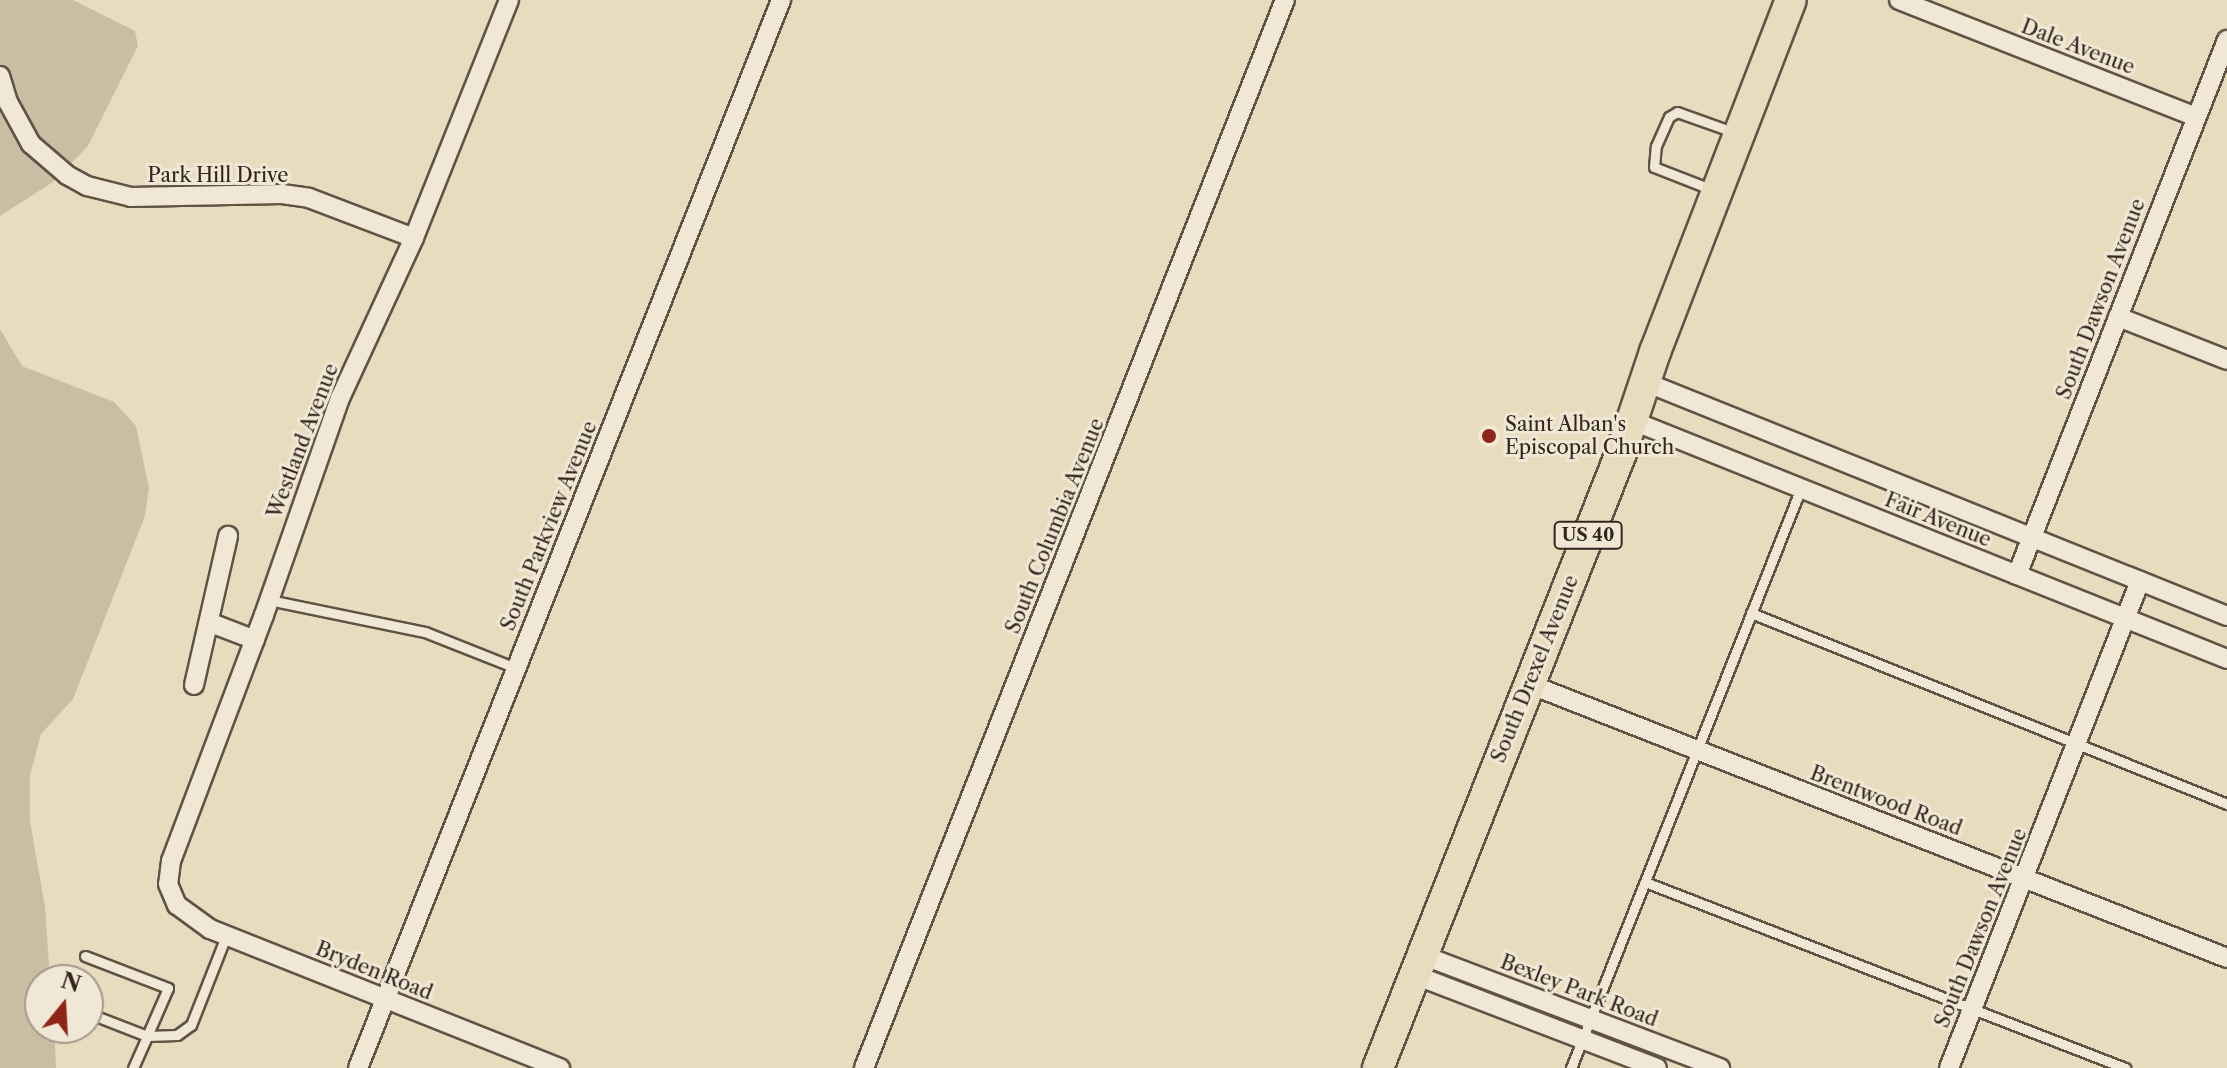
<!DOCTYPE html>
<style>
body{margin:0}
#map{position:relative;width:2227px;height:1068px;overflow:hidden;background:#e8dcbe;font-family:"Libre Caslon Text",serif}
div>[style]{position:absolute}
.green>*{inset:0;background:#c9bda3}
.roads{filter:drop-shadow(2px 0 #605345) drop-shadow(-2px 0 #605345) drop-shadow(0 2px #605345) drop-shadow(0 -2px #605345)}
.service>*{height:9px;margin:-4.5px;padding:0 4.5px;transform-origin:4.5px;border-radius:4.5px;background:#f0e8d5}
.minor>*{height:18px;margin:-9px;padding:0 9px;transform-origin:9px;border-radius:9px;background:#f0e8d5}
.primary>*{height:30px;margin:-15px;padding:0 15px;transform-origin:15px;border-radius:15px;background:#e8dcbe}
.dots>*{width:22px;height:22px;translate:-50% -50%;box-sizing:border-box;border:4px solid #f0e8d5;border-radius:50%}
span{translate:-50% -50%;white-space:nowrap;text-align:center;line-height:1.15;-webkit-text-stroke:6px #f0e8d5;paint-order:stroke}
.shield-label span{padding:2px 6px;background:#f0e8d5;border:2px solid;border-radius:6px;-webkit-text-stroke-width:0}
.shield-label{font-size:18px;color:#33251d;font-weight:700}
.street-label{font-size:20px;color:#33251d}
.poi-label{font-size:20px;color:#33251d}
.left{translate:0 -50%;text-align:left}
.north{position:absolute;left:24px;top:964px;width:80px;height:80px;box-sizing:border-box;background:#f0e8d5;border:2px solid #a49a8b;border-radius:50%;rotate:18deg;font-size:22px;font-weight:700;line-height:32px;text-align:center;color:#33251d}
.north::after{content:'';display:block;margin:auto;width:28px;height:36px;background:#8f2418;clip-path:polygon(50% 0,100% 100%,50% 72%,0 100%)}
</style>
<div id="map">
<div class="green">
<div style="clip-path:polygon(0 0,73px 0,135px 31px,138px 46px,88px 146px,53px 182px,0 216px)"></div>
<div style="clip-path:polygon(0 329px,22px 366px,114px 402px,136px 426px,149px 488px,145px 516px,73px 699px,41px 734px,30px 775px,30px 821px,45px 907px,50px 980px,40px 980px,40px 1028px,54px 1028px,56px 1068px,0 1068px)"></div>
</div>
<div class="roads">
<div class="service">
<div style="left:1713px;top:190px;width:63px;rotate:-158.7deg"></div>
<div style="left:1654px;top:167px;width:21px;rotate:-85deg"></div>
<div style="left:1656px;top:146px;width:32px;rotate:-66deg"></div>
<div style="left:1669px;top:117px;width:9px;rotate:-32deg"></div>
<div style="left:1677px;top:112px;width:63px;rotate:19.6deg"></div>
<div style="left:269px;top:600px;width:159px;rotate:11.6deg"></div>
<div style="left:425px;top:632px;width:98px;rotate:21.6deg"></div>
<div style="left:1751px;top:613px;width:513px;rotate:21.86deg"></div>
<div style="left:1645px;top:882px;width:515px;rotate:21.18deg"></div>
<div style="left:85px;top:956px;width:89px;rotate:21.1deg"></div>
<div style="left:168px;top:988px;width:52px;rotate:113.6deg"></div>
<div style="left:147px;top:1036px;width:63px;rotate:-158.7deg"></div>
<div style="left:133px;top:1068px;width:35px;rotate:-66deg"></div>
<div style="left:147px;top:1036px;width:30px;rotate:-2deg"></div>
<div style="left:177px;top:1035px;width:17px;rotate:-36deg"></div>
<div style="left:191px;top:1025px;width:96px;rotate:-68.5deg"></div>
<div style="left:1571px;top:1068px;width:624px;rotate:-68.37deg"></div>
</div>
<div class="minor">
<div style="left:509px;top:0;width:256px;rotate:111.8deg"></div>
<div style="left:414px;top:238px;width:176px;rotate:114.8deg"></div>
<div style="left:340px;top:398px;width:230px;rotate:109.3deg"></div>
<div style="left:264px;top:615px;width:263px;rotate:110.7deg"></div>
<div style="left:171px;top:861px;width:23px;rotate:97deg"></div>
<div style="left:168px;top:884px;width:23px;rotate:67deg"></div>
<div style="left:177px;top:905px;width:41px;rotate:36deg"></div>
<div style="left:210px;top:929px;width:377px;rotate:21.7deg"></div>
<div style="left:1899px;top:0;width:319px;rotate:21.5deg"></div>
<div style="left:0;top:76px;width:27px;rotate:73deg"></div>
<div style="left:8px;top:102px;width:48px;rotate:61.3deg"></div>
<div style="left:31px;top:144px;width:48px;rotate:40.7deg"></div>
<div style="left:67px;top:175px;width:23px;rotate:29deg"></div>
<div style="left:87px;top:186px;width:45px;rotate:14deg"></div>
<div style="left:131px;top:197px;width:151px;rotate:-1.1deg"></div>
<div style="left:282px;top:194px;width:27px;rotate:8deg"></div>
<div style="left:309px;top:198px;width:112px;rotate:20.9deg"></div>
<div style="left:2118px;top:317px;width:117px;rotate:21.5deg"></div>
<div style="left:1645px;top:382px;width:627px;rotate:21.9deg"></div>
<div style="left:1633px;top:421px;width:640px;rotate:21.83deg"></div>
<div style="left:2017px;top:575px;width:575px;rotate:-68.57deg"></div>
<div style="left:211px;top:623px;width:47px;rotate:21.1deg"></div>
<div style="left:1529px;top:684px;width:750px;rotate:21.43deg"></div>
<div style="left:194px;top:685px;width:153px;rotate:-77.1deg"></div>
<div style="left:1422px;top:955px;width:319px;rotate:20.8deg"></div>
<div style="left:1415px;top:975px;width:259px;rotate:21deg"></div>
<div style="left:358px;top:1068px;width:1149px;rotate:-68.39deg"></div>
<div style="left:864px;top:1068px;width:1148px;rotate:-68.49deg"></div>
<div style="left:1949px;top:1068px;width:523px;rotate:-68.59deg"></div>
</div>
<div class="primary">
<div style="left:1378px;top:1068px;width:661px;rotate:-68.44deg"></div>
<div style="left:1621px;top:453px;width:107px;rotate:-71.4deg"></div>
<div style="left:1655px;top:352px;width:377px;rotate:-68.9deg"></div>
</div>
</div>
<div class="dots">
<div style="left:1489px;top:436px;background:#8f2418"></div>
</div>
<div class="shield-label">
<span style="left:1588px;top:535px">US 40</span>
</div>
<div class="street-label">
<span style="left:2078px;top:47px;rotate:21deg">Dale Avenue</span>
<span style="left:218px;top:175px">Park Hill Drive</span>
<span style="left:2101px;top:299px;rotate:-69deg">South Dawson Avenue</span>
<span style="left:303px;top:441px;rotate:-69deg">Westland Avenue</span>
<span style="left:1938px;top:520px;rotate:22deg">Fair Avenue</span>
<span style="left:549px;top:526px;rotate:-68deg">South Parkview Avenue</span>
<span style="left:1055px;top:526px;rotate:-68deg">South Columbia Avenue</span>
<span style="left:1535px;top:669px;rotate:-68deg">South Drexel Avenue</span>
<span style="left:1886px;top:801px;rotate:21deg">Brentwood Road</span>
<span style="left:1981px;top:928px;rotate:-68deg">South Dawson Avenue</span>
<span style="left:374px;top:971px;rotate:22deg">Bryden Road</span>
<span style="left:1579px;top:991px;rotate:21deg">Bexley Park Road</span>
</div>
<div class="poi-label">
<span class="left" style="left:1505px;top:436px">Saint Alban's<br>Episcopal Church</span>
</div>
<div class="north">N</div>
</div>
